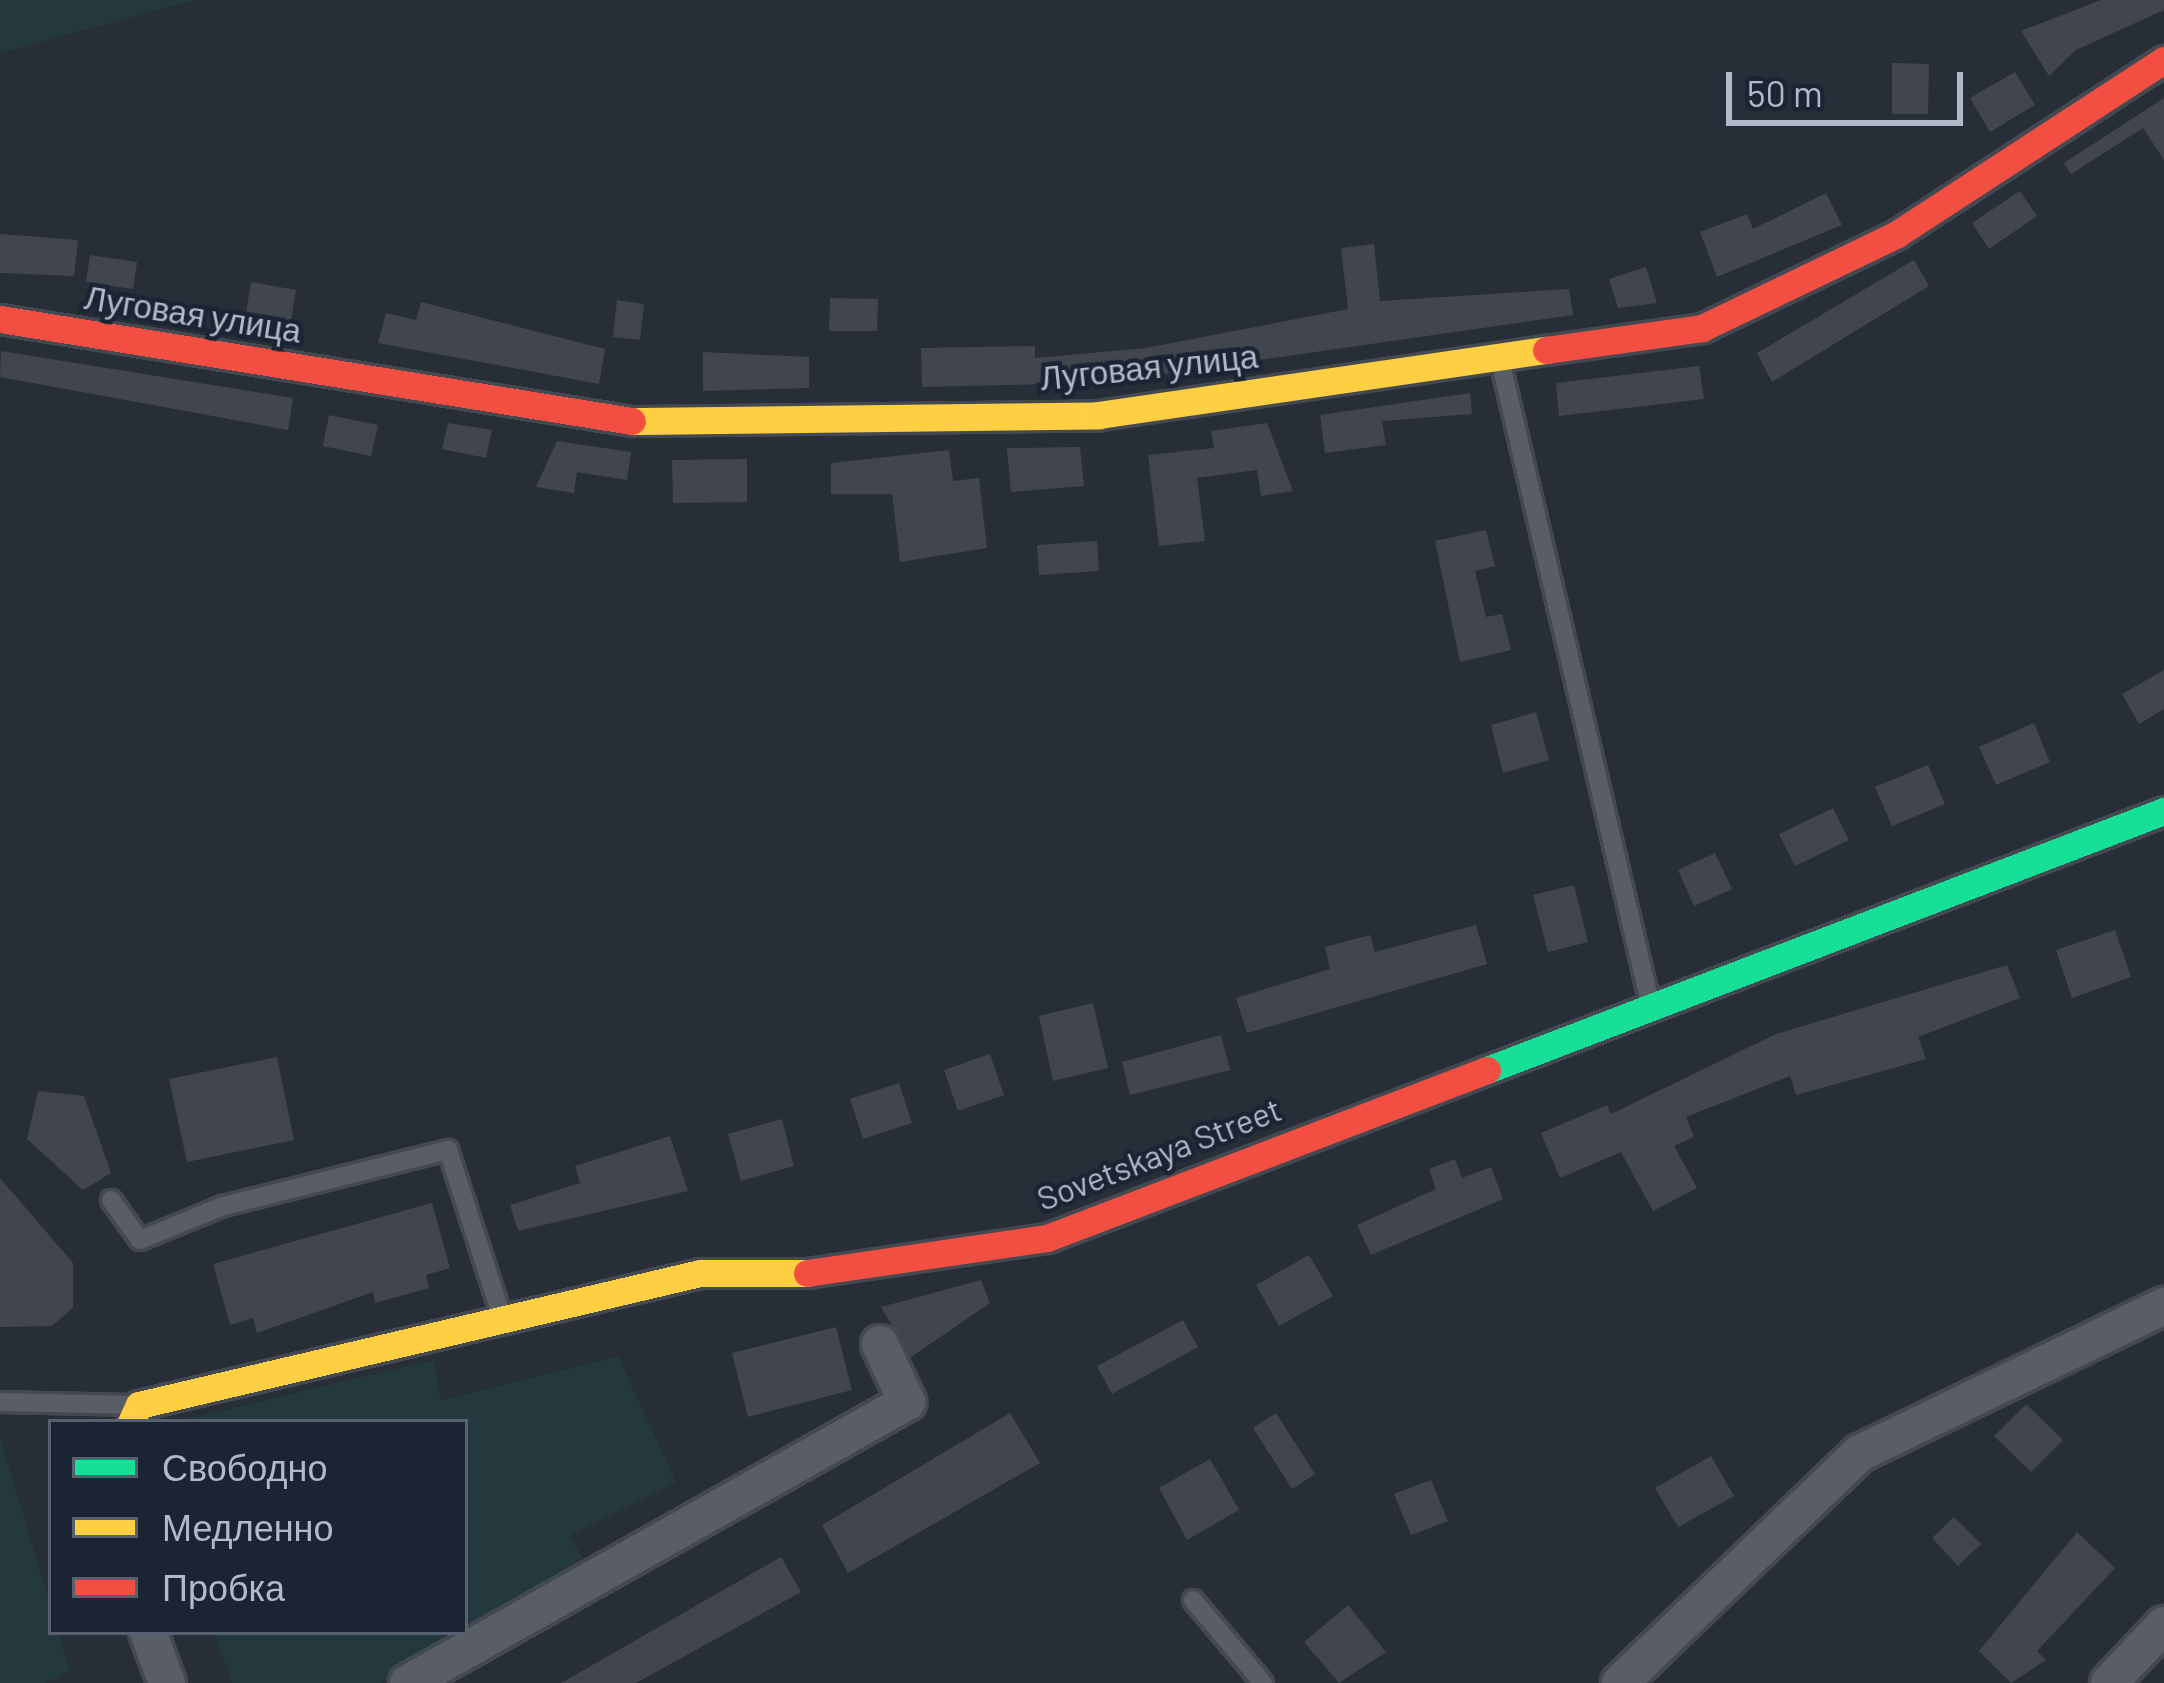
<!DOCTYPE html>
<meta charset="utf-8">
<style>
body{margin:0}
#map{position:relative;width:2164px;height:1683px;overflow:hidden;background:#272e38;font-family:Barlow,sans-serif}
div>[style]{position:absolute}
.green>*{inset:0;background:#24393e}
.building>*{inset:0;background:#41464e}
.roads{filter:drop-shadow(3px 0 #444951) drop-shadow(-3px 0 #444951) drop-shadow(0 3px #444951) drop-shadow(0 -3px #444951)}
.lane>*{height:18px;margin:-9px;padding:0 9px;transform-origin:9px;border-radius:9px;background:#585d66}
.street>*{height:36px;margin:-18px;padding:0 18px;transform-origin:18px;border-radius:18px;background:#585d66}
.fast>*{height:27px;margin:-13.5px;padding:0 13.5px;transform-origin:13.5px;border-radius:13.5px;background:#16e098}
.slow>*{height:27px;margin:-13.5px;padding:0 13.5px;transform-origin:13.5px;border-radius:13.5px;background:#ffcf43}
.jam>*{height:27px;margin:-13.5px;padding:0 13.5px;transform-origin:13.5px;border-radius:13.5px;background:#f24e42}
span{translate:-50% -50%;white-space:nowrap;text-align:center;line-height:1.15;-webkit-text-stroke:9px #1b2433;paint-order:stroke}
.street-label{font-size:33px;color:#b1baca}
.legend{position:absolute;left:48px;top:1419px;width:420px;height:216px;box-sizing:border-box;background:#1b2433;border:3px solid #57606f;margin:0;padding:15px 21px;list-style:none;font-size:36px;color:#b1baca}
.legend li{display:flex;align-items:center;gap:24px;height:60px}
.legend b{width:60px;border:3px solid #57606f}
.scale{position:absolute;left:1726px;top:72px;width:237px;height:54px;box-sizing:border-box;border:6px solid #b1baca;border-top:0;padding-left:15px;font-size:36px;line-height:42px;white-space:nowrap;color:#b1baca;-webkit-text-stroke:9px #1b2433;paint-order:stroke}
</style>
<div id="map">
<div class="green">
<div style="clip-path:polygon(0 0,195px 0,0 53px)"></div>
<div style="clip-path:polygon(618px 1356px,676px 1482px,570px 1535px,587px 1567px,381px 1683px,233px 1683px,213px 1632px,465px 1632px,465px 1422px,175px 1422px,433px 1360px,441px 1400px)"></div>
<div style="clip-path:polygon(0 1436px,70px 1671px,45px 1683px,0 1683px)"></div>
</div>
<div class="building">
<div style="clip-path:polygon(2101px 0,2164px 0,2164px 10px,2076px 50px,2049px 76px,2021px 31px)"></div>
<div style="clip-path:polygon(1892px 63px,1929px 64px,1928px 114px,1892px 114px)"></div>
<div style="clip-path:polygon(2015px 72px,2035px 105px,1990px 132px,1970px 98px)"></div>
<div style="clip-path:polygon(2164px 98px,2164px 160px,2143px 128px,2071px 174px,2064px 163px)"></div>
<div style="clip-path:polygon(2020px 191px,2037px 216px,1989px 249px,1972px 223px)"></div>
<div style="clip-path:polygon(1826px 193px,1842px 225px,1717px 277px,1700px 232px,1747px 214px,1753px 229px)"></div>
<div style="clip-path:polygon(0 234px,78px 240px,74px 276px,0 273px)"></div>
<div style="clip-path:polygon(1374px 244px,1380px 301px,1569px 289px,1573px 315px,1098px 383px,922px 387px,921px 348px,1035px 346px,1035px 358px,1146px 348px,1348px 309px,1341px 248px)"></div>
<div style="clip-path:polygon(90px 255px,137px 262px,133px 289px,86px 282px)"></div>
<div style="clip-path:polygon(1914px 260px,1929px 286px,1772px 382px,1757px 353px)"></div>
<div style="clip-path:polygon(1646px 267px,1657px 303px,1618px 308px,1609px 279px)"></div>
<div style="clip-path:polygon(251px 282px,296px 290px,291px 321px,246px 313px)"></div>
<div style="clip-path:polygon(830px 298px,878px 299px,877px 331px,829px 331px)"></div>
<div style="clip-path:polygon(617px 300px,644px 304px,640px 340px,613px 337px)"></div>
<div style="clip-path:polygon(421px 302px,605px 349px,599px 384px,378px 343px,386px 313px,416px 320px)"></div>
<div style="clip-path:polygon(1px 351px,293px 398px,288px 430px,0 377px)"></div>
<div style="clip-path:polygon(703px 352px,809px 357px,809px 388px,703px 391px)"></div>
<div style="clip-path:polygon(1699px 366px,1704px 399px,1559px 416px,1556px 383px)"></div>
<div style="clip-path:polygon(1470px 393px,1472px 414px,1382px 421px,1386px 445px,1325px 453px,1320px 415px)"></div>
<div style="clip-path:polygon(329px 415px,378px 425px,371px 456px,323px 446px)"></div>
<div style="clip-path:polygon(448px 423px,492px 430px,486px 458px,442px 449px)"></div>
<div style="clip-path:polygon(1267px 423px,1293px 491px,1261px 496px,1257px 470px,1197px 478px,1205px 541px,1159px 546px,1148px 455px,1214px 448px,1211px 431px)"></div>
<div style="clip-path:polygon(557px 441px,631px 452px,627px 480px,577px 472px,574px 493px,536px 487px)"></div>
<div style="clip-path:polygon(1080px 447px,1084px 486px,1011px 492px,1007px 448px)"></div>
<div style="clip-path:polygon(949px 450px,953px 481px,979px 478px,987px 548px,900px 562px,892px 494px,831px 494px,831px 463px)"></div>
<div style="clip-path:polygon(747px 459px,747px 502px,673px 503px,672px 460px)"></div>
<div style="clip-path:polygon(1486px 530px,1495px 566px,1475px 571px,1486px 617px,1502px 614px,1511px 650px,1460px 662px,1435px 541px)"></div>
<div style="clip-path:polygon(1097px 541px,1099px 571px,1039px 575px,1037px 545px)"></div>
<div style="clip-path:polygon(2164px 670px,2164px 709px,2139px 724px,2122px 694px)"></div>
<div style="clip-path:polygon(1536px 712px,1549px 760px,1503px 773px,1491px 725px)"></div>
<div style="clip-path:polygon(2034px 723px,2050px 762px,1996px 785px,1979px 747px)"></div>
<div style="clip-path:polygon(1928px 765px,1945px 804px,1892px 826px,1875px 787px)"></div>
<div style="clip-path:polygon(1833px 808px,1849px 840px,1795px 866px,1779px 834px)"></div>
<div style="clip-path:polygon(1715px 853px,1732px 889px,1694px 906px,1678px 870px)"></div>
<div style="clip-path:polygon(1574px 885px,1588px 942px,1548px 952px,1533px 895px)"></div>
<div style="clip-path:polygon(1476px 925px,1487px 964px,1247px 1033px,1236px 998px,1330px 969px,1325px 947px,1370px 935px,1375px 952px)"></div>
<div style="clip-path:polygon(2115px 930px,2131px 977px,2072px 998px,2056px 950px)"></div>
<div style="clip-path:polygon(2007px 965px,2020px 998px,1918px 1037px,1926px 1059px,1796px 1095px,1790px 1076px,1686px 1117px,1694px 1137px,1674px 1146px,1697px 1188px,1653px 1211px,1621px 1152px,1560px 1178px,1541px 1133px,1607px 1105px,1611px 1114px,1776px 1034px)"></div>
<div style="clip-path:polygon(1093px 1003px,1108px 1068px,1053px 1081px,1039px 1016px)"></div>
<div style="clip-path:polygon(1221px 1035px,1230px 1070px,1130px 1095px,1122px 1062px)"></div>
<div style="clip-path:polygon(990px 1054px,1004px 1095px,958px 1111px,944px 1070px)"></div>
<div style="clip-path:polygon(277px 1057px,294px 1140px,187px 1162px,169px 1079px)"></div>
<div style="clip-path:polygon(899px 1083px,912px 1123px,863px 1139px,850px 1099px)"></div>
<div style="clip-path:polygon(38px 1091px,84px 1096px,111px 1173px,83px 1190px,27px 1139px)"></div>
<div style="clip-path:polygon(782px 1119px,794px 1166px,741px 1181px,728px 1134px)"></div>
<div style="clip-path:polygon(670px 1136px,688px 1191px,518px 1231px,510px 1205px,580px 1183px,575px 1166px)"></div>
<div style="clip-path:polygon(1455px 1159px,1462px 1178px,1491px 1167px,1503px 1199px,1371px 1255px,1357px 1225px,1436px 1189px,1429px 1169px)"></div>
<div style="clip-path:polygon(0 1178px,73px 1263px,73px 1308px,52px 1326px,0 1327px)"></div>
<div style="clip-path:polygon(432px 1203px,450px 1268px,426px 1275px,429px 1288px,375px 1303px,373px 1292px,257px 1333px,253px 1318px,230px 1325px,213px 1264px)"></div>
<div style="clip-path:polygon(1309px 1255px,1333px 1296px,1279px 1326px,1256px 1285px)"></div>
<div style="clip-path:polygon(981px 1280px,990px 1303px,911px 1357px,881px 1307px)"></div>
<div style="clip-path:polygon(1183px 1320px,1198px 1347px,1112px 1394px,1097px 1366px)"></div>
<div style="clip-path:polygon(836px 1327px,852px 1390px,748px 1417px,732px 1353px)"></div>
<div style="clip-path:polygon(2026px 1404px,2063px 1440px,2031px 1472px,1994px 1436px)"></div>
<div style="clip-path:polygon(1010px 1413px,1040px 1463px,848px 1573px,822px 1525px)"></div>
<div style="clip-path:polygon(1276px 1413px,1315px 1474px,1292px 1489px,1253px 1428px)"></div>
<div style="clip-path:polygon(1711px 1456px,1734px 1496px,1678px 1527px,1655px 1488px)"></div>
<div style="clip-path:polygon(1210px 1459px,1239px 1510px,1187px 1540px,1159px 1488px)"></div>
<div style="clip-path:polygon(1431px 1480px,1448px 1521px,1411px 1535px,1394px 1494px)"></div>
<div style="clip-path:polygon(1954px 1517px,1981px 1544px,1958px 1566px,1932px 1538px)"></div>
<div style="clip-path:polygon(2077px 1532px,2115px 1568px,2037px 1651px,2046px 1660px,2011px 1683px,1979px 1651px)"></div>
<div style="clip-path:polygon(781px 1557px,801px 1592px,636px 1683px,561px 1683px)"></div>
<div style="clip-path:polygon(1348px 1605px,1386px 1652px,1339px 1683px,1304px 1642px)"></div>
</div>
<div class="roads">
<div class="lane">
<div style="left:1500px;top:360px;width:656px;rotate:76.87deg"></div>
<div style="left:111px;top:1200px;width:49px;rotate:54.1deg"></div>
<div style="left:140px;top:1240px;width:90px;rotate:-22.3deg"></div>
<div style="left:223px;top:1206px;width:232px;rotate:-14deg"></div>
<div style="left:448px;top:1150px;width:176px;rotate:72.1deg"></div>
<div style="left:0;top:1402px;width:134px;rotate:1.3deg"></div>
<div style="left:1193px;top:1600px;width:109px;rotate:49.9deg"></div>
</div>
<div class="street">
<div style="left:148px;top:1632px;width:54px;rotate:69.6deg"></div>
<div style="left:408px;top:1683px;width:573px;rotate:-29.39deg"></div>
<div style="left:907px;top:1402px;width:64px;rotate:-115deg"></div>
<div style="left:1620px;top:1683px;width:332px;rotate:-43.8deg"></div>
<div style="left:1860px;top:1453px;width:338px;rotate:-25.8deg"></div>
<div style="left:2109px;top:1683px;width:80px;rotate:-46.5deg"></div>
</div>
<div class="fast">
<div style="left:1487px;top:1070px;width:725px;rotate:-20.94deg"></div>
</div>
<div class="slow">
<div style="left:632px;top:421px;width:467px;rotate:-0.7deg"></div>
<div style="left:1099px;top:415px;width:452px;rotate:-8.3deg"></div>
<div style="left:131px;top:1422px;width:19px;rotate:-65deg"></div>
<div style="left:139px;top:1405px;width:576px;rotate:-13.24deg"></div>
<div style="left:700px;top:1273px;width:107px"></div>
</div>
<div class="jam">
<div style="left:0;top:319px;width:640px;rotate:9.17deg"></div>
<div style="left:1546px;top:350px;width:158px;rotate:-8deg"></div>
<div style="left:1702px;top:328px;width:216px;rotate:-25.7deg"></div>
<div style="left:1897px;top:234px;width:319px;rotate:-33.1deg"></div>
<div style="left:807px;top:1273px;width:243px;rotate:-8.3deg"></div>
<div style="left:1047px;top:1238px;width:471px;rotate:-20.9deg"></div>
</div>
</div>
<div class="street-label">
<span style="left:193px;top:314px;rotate:9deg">Луговая улица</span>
<span style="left:1149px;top:367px;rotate:-6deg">Луговая улица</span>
<span style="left:1159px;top:1154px;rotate:-21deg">Sovetskaya Street</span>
</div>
<ul class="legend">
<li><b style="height:15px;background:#16e098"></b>Свободно</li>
<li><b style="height:15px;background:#ffcf43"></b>Медленно</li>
<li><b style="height:15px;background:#f24e42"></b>Пробка</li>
</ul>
<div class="scale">50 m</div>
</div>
